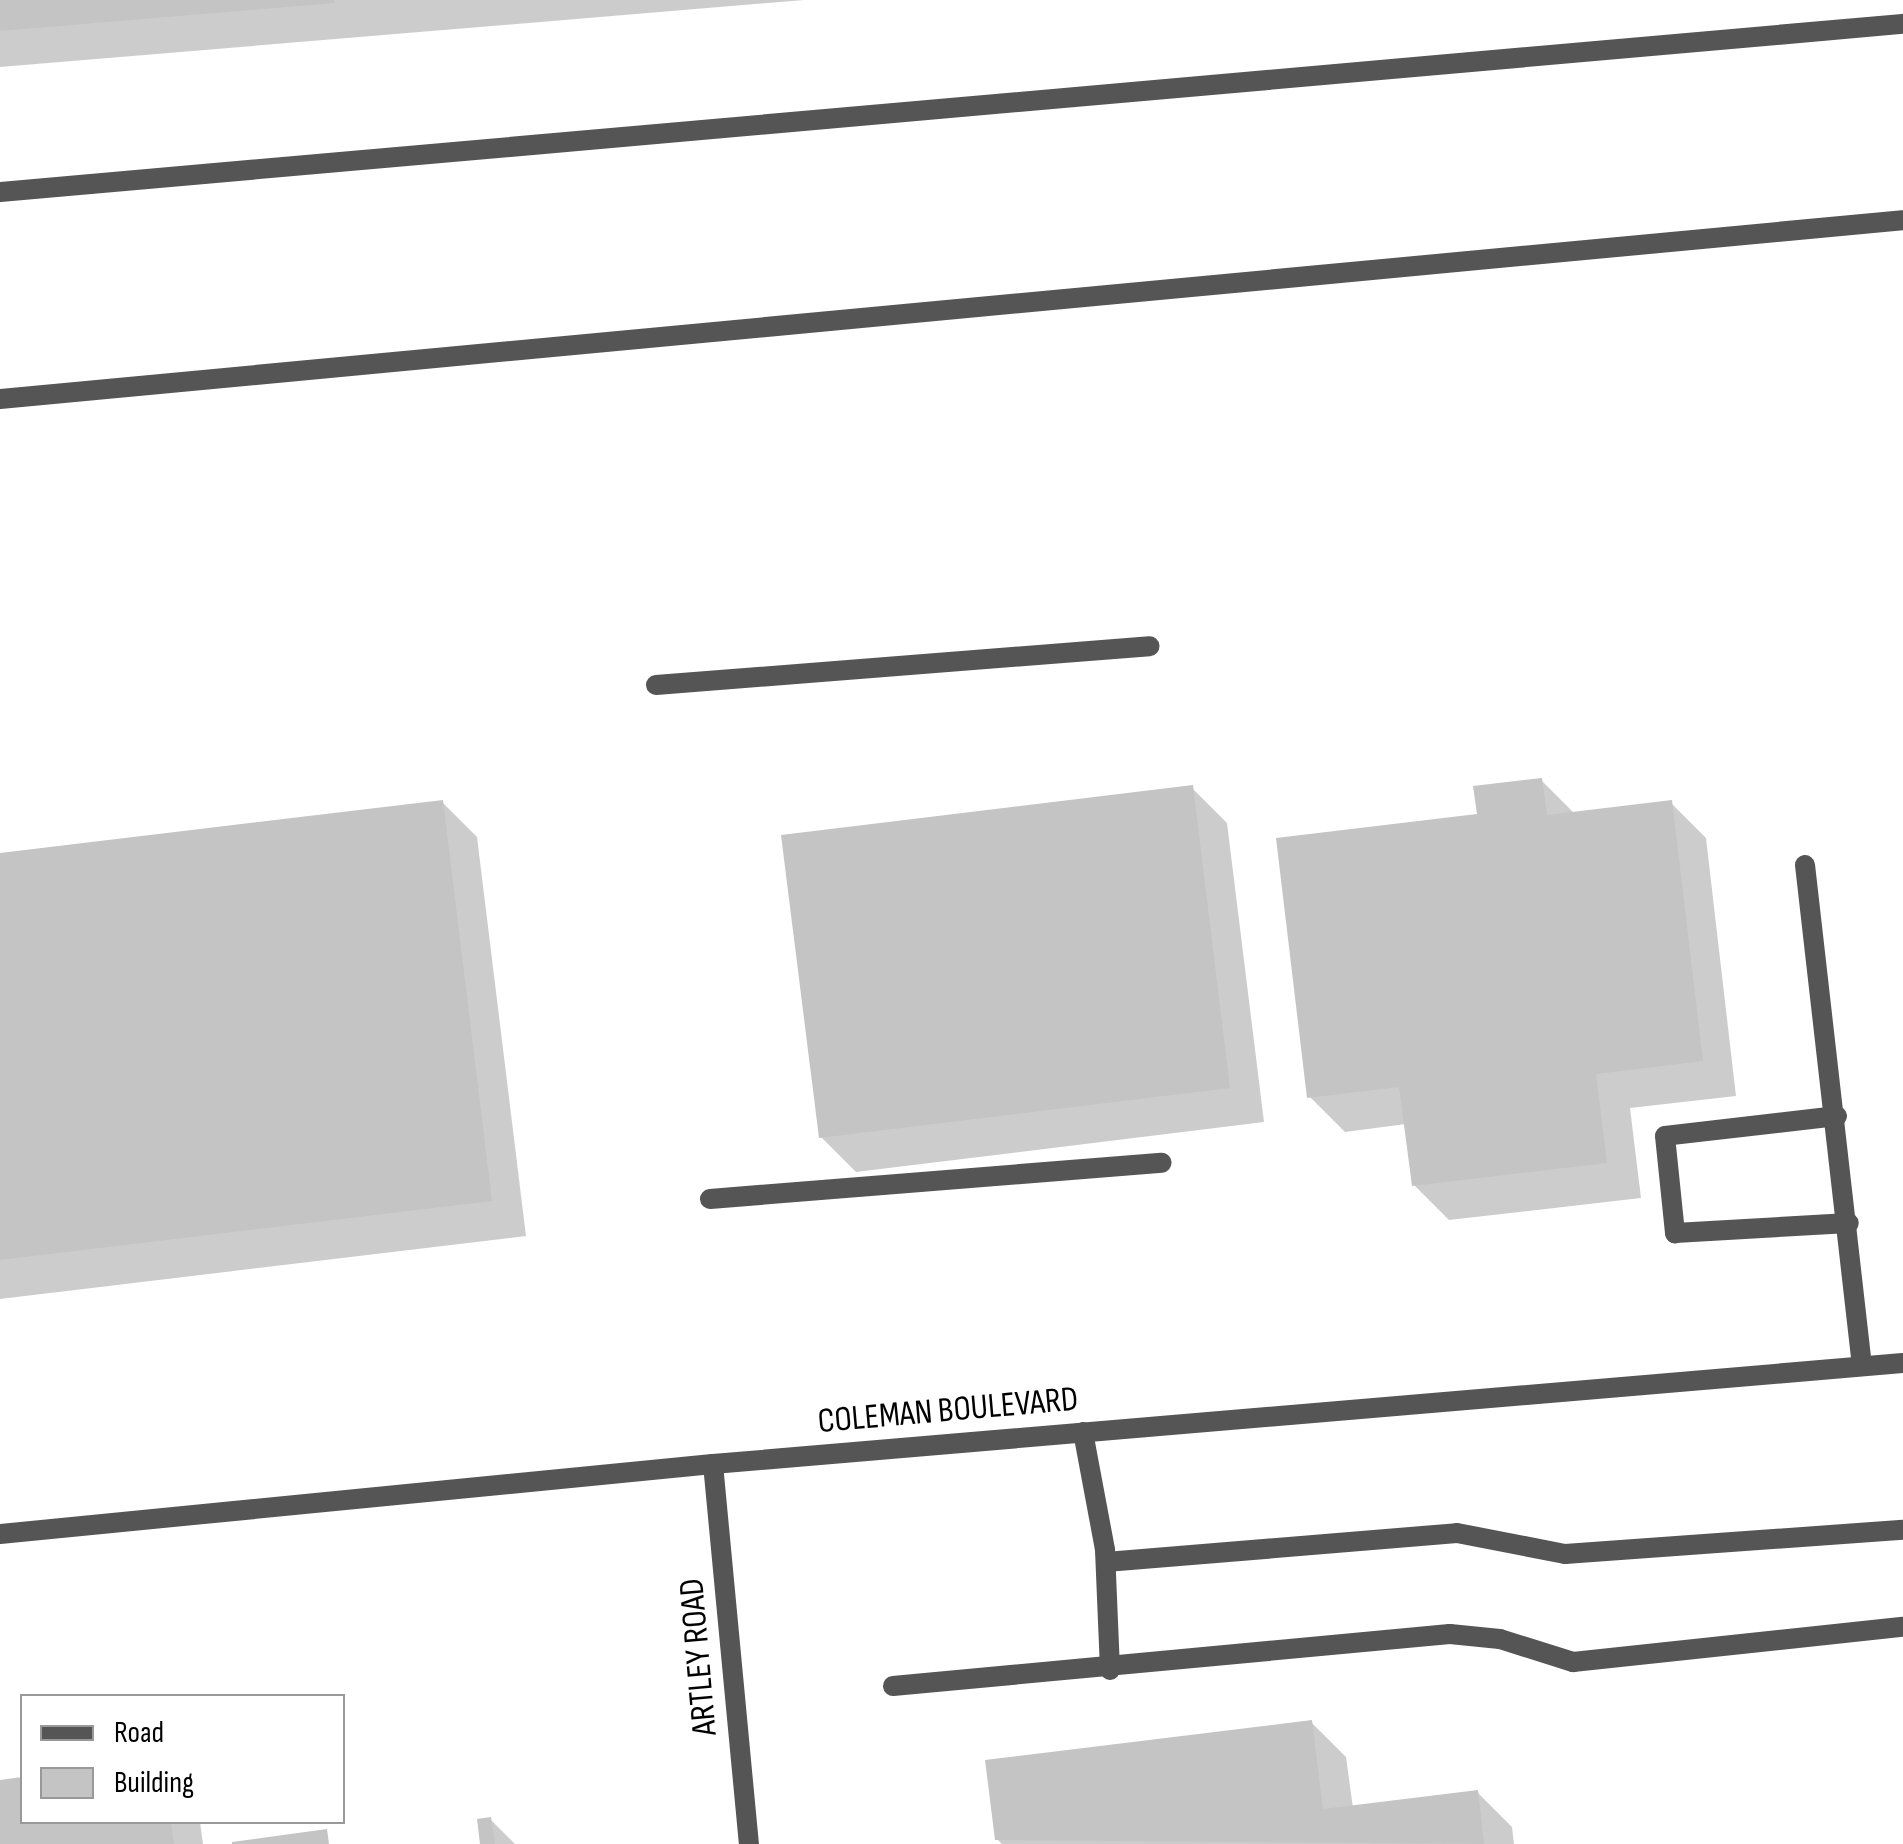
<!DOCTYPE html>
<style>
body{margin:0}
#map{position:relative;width:1903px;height:1844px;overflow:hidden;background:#fff;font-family:"Sofia Sans Condensed",sans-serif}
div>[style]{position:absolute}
.shadow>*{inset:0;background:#0003}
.building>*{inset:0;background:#c4c4c4}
.lane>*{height:20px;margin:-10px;padding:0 10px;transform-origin:10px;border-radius:10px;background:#555}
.street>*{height:20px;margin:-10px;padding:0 10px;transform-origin:10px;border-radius:10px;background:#555}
span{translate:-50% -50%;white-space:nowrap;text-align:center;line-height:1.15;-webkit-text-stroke:8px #fff;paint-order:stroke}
.street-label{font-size:35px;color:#000}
.legend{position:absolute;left:20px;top:1694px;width:325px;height:130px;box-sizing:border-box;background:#fff;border:2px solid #999;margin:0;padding:12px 18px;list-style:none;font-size:30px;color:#000}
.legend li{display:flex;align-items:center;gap:20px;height:50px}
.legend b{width:50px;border:2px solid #999}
</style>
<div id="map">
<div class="shadow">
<div style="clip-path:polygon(0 0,804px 0,0 67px)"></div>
<div style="clip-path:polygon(1541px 780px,1575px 814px,1671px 803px,1706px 838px,1736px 1096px,1630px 1108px,1641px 1198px,1449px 1220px,1414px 1185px,1406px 1124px,1345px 1132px,1310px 1097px,1479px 816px)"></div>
<div style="clip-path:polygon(1192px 788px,1227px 823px,1264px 1122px,856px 1172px,821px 1137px)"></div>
<div style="clip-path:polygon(442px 802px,477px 837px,526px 1236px,0 1299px,0 855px)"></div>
<div style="clip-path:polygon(1311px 1722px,1346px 1757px,1353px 1808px,1477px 1792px,1512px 1827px,1514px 1844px,1002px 1844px,997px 1839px)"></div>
<div style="clip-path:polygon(22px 1779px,22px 1822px,200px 1822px,203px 1844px,0 1844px,0 1782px)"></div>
<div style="clip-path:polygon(490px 1819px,515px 1844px,483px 1844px)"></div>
</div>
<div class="building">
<div style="clip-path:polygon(0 0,334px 0,334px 3px,0 31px)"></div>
<div style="clip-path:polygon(1542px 778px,1547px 815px,1672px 800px,1703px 1061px,1596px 1074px,1607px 1163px,1412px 1186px,1399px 1087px,1307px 1098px,1276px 838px,1477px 814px,1473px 786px)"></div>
<div style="clip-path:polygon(1193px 785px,1230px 1088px,819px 1138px,781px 835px)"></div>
<div style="clip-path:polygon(443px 800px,492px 1201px,0 1260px,0 853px)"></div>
<div style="clip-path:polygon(1312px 1720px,1323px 1809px,1478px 1790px,1484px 1844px,995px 1840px,985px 1760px)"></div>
<div style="clip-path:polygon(22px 1777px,22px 1822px,171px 1822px,174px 1844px,0 1844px,0 1780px)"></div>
<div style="clip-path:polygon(491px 1817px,495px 1844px,480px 1844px,477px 1819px)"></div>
<div style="clip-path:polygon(327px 1829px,329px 1844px,232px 1844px,232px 1842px)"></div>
</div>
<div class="lane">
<div style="left:0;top:192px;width:1910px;rotate:-5.05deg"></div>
<div style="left:0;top:399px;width:1911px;rotate:-5.37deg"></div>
<div style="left:656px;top:685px;width:495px;rotate:-4.5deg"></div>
<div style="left:1805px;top:865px;width:504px;rotate:83.51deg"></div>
<div style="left:1837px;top:1116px;width:173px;rotate:173.4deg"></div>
<div style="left:1665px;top:1136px;width:98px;rotate:84.1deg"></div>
<div style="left:1675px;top:1233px;width:174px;rotate:-3.3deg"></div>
<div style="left:710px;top:1199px;width:453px;rotate:-4.6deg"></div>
<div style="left:1083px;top:1432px;width:120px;rotate:79.4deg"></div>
<div style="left:1105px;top:1550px;width:120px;rotate:87.6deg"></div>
<div style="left:1106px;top:1562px;width:352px;rotate:-4.7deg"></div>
<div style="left:1457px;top:1533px;width:110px;rotate:11deg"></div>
<div style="left:1565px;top:1554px;width:339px;rotate:-4.1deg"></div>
<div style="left:893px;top:1686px;width:559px;rotate:-5.33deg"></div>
<div style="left:1450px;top:1634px;width:50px;rotate:5.7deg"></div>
<div style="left:1500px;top:1639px;width:77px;rotate:17.5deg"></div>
<div style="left:1573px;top:1662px;width:332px;rotate:-6.1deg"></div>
</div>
<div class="street">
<div style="left:713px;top:1464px;width:382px;rotate:84.6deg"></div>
<div style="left:0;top:1534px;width:716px;rotate:-5.61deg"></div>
<div style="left:713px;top:1464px;width:1194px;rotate:-4.85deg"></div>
</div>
<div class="street-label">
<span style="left:948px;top:1411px;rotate:-5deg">COLEMAN BOULEVARD</span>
<span style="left:699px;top:1657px;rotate:-95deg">ARTLEY ROAD</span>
</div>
<ul class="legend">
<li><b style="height:12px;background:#555"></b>Road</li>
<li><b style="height:28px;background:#c4c4c4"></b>Building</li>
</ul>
</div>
